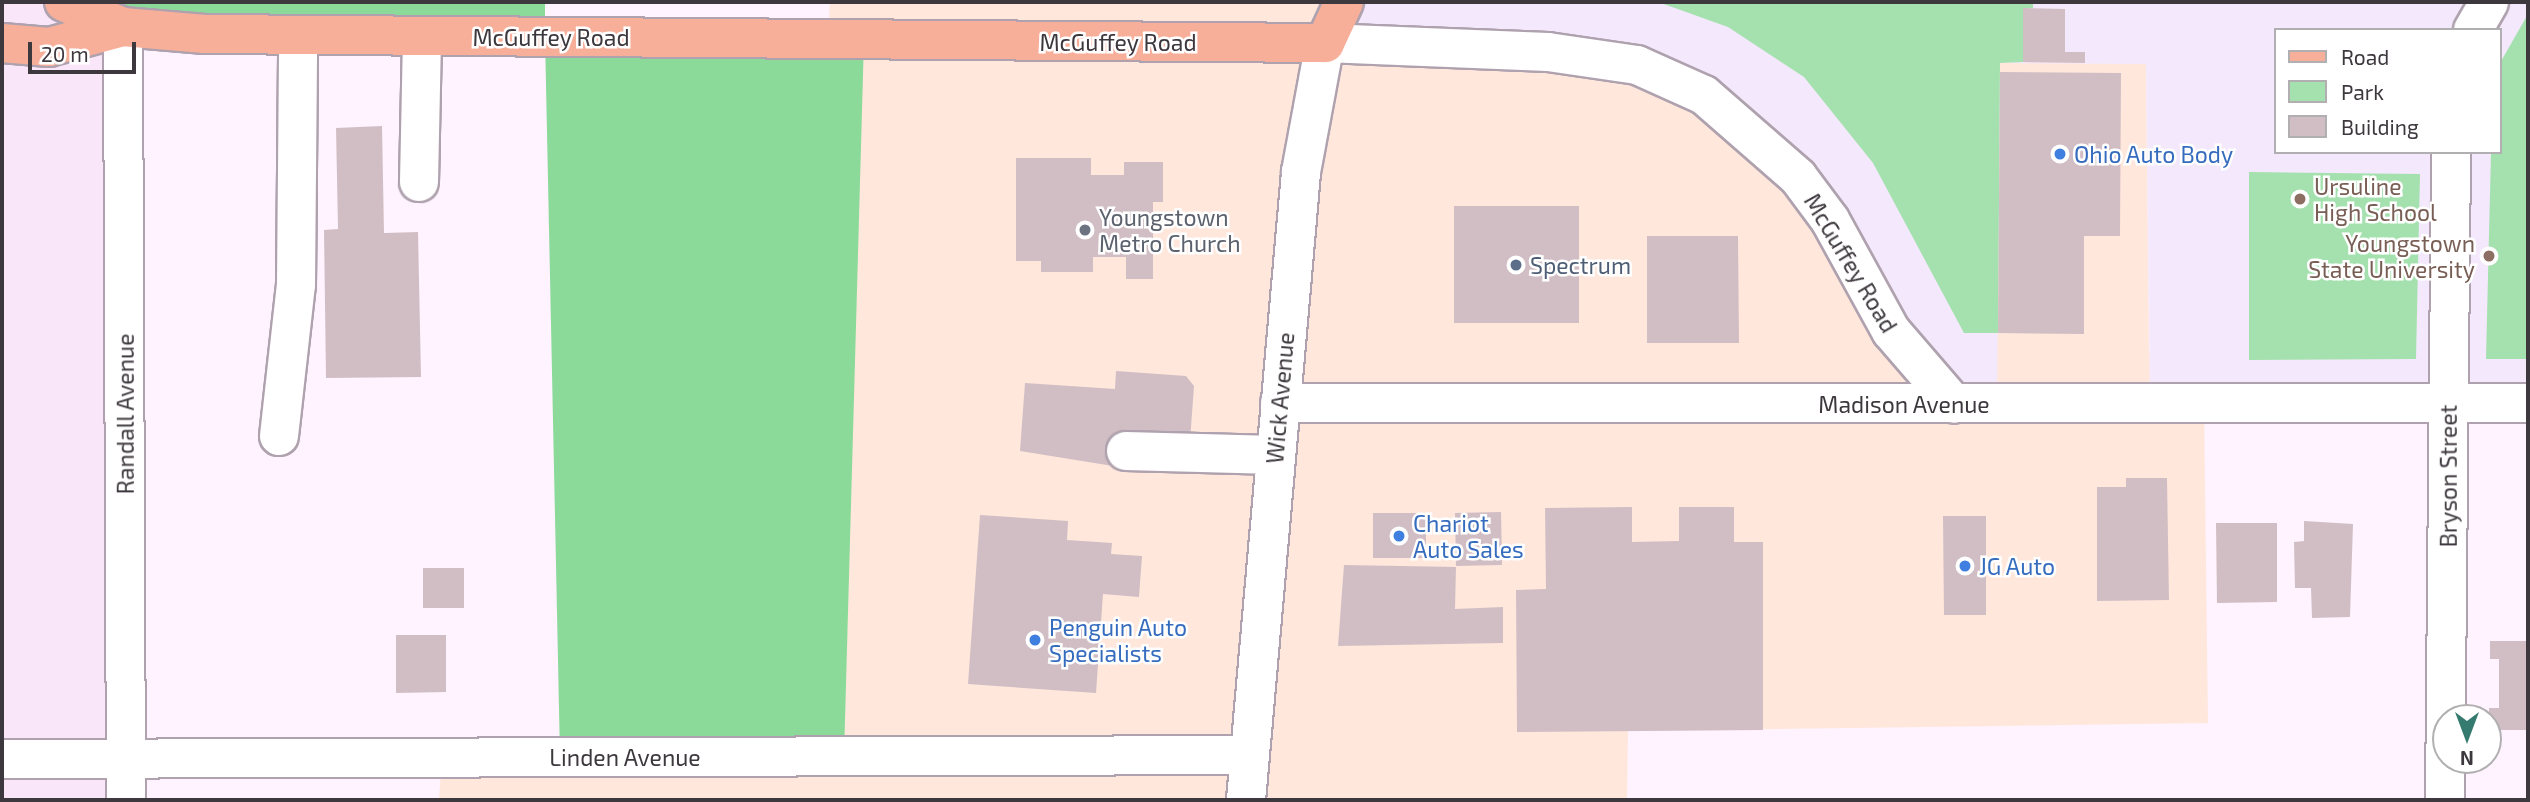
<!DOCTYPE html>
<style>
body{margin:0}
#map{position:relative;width:2530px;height:802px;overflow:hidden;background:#fef3fe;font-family:"Exo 2",sans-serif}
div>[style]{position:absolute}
.commercial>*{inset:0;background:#ffe7dc}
.built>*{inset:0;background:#fae6f9}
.education>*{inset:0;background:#f4e8fc}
.green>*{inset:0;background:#a5e1ae}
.forest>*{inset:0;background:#8cda9a}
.building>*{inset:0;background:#d1bec4}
.roads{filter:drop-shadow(2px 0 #afa2ae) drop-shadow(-2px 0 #afa2ae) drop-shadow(0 2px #afa2ae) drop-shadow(0 -2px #afa2ae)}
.minor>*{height:38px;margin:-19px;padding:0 19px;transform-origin:19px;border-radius:19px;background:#fff}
.major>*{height:38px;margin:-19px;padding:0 19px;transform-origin:19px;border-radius:19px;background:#f8af9a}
.dots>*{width:19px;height:19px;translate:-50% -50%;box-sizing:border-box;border:4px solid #fff;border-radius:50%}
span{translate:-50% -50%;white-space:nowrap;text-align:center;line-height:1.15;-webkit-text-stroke:5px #fff;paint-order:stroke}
.street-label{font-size:23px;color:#3d383d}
.shop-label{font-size:23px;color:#366cbe}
.left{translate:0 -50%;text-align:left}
.education-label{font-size:23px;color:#785e54}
.right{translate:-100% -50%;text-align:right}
.worship-label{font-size:23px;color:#5b616d}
.service-label{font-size:23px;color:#4e5e75}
.frame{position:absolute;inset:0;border:4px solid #3d383d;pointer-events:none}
.legend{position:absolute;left:2274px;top:28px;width:228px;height:126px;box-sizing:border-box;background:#fff;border:2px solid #b1afb1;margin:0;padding:9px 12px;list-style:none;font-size:21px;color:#3d383d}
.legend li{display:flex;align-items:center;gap:14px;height:35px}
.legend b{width:35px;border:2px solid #b1afb1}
.north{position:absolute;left:2432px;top:704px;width:70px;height:70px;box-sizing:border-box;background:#fff;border:2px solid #b1afb1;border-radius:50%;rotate:180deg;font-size:19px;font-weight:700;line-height:28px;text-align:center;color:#3d383d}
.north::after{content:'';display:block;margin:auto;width:24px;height:32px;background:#357a6f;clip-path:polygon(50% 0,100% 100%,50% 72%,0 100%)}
.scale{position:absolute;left:28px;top:42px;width:108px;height:32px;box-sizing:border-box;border:4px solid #3d383d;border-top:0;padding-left:9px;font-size:21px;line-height:24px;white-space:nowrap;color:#3d383d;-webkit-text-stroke:5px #fff;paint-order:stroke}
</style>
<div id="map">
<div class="commercial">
<div style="clip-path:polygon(830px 2px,1344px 2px,2000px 62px,2146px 64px,2149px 352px,2204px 403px,2208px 723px,1628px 731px,1627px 800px,439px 800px,442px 757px,774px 757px)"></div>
</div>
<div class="built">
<div style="clip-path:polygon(2px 2px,64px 2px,123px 27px,126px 800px,2px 800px)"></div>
</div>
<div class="education">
<div style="clip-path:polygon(evenodd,1344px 2px,2528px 2px,2528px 403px,2150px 403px,2146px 64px,2000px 63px,1997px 404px,1954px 404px,1830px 220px,1637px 65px,1325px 43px,1344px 2px,2276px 30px,2500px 30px,2500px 152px,2276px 152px,2276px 30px)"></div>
</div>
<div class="green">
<div style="clip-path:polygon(1658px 2px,2033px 2px,2033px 8px,2023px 8px,2023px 62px,2000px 63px,1998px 333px,1964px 333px,1873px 163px,1804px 77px,1728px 27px)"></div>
<div style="clip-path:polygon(2528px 14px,2528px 359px,2486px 359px,2491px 152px,2500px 152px,2500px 63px)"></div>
<div style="clip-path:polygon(2249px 172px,2420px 174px,2416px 359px,2249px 360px)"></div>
</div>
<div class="forest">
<div style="clip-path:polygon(64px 2px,545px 2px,545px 36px,864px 39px,844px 756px,560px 757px,545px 37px,205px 34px)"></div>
</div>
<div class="building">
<div style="clip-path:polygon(2023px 8px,2065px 9px,2065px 52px,2085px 52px,2085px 63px,2023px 62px)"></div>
<div style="clip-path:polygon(2000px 72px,2121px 73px,2120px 236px,2084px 236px,2084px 334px,1998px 333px)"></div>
<div style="clip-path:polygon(382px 126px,384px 233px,418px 232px,421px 377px,326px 378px,324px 230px,338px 229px,336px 128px)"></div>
<div style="clip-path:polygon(1016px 158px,1091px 158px,1091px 175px,1124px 175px,1124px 162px,1163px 162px,1163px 202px,1153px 202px,1153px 279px,1126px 279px,1126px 257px,1093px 257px,1093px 272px,1041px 272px,1041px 261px,1016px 261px)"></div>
<div style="clip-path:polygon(1454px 206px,1579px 206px,1579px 323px,1454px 323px)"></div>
<div style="clip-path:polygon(1647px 236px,1738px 236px,1739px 343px,1647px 343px)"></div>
<div style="clip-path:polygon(1116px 371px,1186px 376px,1194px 386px,1190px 441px,1115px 436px,1113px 466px,1020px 451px,1025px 383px,1115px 389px)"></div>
<div style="clip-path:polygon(2126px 478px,2167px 478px,2169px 600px,2097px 601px,2097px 487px,2126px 487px)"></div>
<div style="clip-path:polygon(1632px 507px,1632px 542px,1679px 541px,1679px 507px,1734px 507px,1734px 542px,1763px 542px,1763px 730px,1517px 732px,1516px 590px,1546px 589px,1545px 508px)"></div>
<div style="clip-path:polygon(1501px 512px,1502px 565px,1456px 566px,1455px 513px)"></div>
<div style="clip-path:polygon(1373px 513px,1426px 513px,1426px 558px,1373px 558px)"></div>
<div style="clip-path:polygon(980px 515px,1068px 521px,1067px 540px,1112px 543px,1111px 554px,1142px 556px,1139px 597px,1103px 594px,1096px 693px,968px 684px)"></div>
<div style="clip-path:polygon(1943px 516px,1986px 516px,1986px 615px,1944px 615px)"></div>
<div style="clip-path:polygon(2304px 521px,2353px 524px,2350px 617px,2312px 618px,2311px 588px,2295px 588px,2294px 542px,2304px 541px)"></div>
<div style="clip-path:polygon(2216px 523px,2277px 523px,2277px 602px,2217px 603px)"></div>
<div style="clip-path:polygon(1344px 565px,1456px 567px,1455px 609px,1503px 607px,1503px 643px,1338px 646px)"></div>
<div style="clip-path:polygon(423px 568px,464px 568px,464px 608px,423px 608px)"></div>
<div style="clip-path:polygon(396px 635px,446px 635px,446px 692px,396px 693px)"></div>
<div style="clip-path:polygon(2490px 641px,2528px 641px,2528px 730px,2489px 730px,2489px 708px,2499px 708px,2499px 659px,2490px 659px)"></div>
</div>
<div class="roads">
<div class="minor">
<div style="left:123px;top:27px;width:773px;rotate:89.78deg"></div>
<div style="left:2473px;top:30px;width:32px;rotate:-60deg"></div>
<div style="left:419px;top:182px;width:146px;rotate:-88.8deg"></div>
<div style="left:1280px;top:403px;width:1248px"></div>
<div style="left:279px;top:436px;width:152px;rotate:-83.6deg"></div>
<div style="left:296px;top:285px;width:250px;rotate:-89.5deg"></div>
<div style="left:1126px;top:451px;width:149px;rotate:1.5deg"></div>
<div style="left:2px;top:759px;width:1247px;rotate:-0.18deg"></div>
<div style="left:1246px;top:800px;width:630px;rotate:-84.99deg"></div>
<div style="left:1301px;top:172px;width:131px;rotate:-79.5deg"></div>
<div style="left:1325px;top:43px;width:223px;rotate:2.3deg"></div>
<div style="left:1548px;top:52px;width:90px;rotate:8.3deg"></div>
<div style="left:1637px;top:65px;width:73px;rotate:24.1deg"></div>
<div style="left:1704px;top:95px;width:125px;rotate:41.1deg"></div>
<div style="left:1798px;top:177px;width:54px;rotate:53.3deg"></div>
<div style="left:1830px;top:220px;width:127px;rotate:61.2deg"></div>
<div style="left:1891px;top:331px;width:96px;rotate:49.2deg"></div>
<div style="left:2445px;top:800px;width:648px;rotate:-89.47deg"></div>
</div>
<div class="major">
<div style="left:64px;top:2px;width:64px;rotate:23deg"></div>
<div style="left:123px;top:27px;width:82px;rotate:4.9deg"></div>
<div style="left:205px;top:34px;width:1120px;rotate:0.46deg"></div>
<div style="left:1325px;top:43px;width:45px;rotate:-65.1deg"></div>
<div style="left:2px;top:43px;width:47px;rotate:4.9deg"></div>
<div style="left:49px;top:47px;width:77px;rotate:-15.1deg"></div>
</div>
</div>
<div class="dots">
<div style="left:2060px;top:154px;background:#3f7fe0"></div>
<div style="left:2300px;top:199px;background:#8d6e63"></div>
<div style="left:1085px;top:230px;background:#6b7280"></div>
<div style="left:2489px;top:256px;background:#8d6e63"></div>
<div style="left:1516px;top:265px;background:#5c6f8a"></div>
<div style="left:1399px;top:536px;background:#3f7fe0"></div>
<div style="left:1965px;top:566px;background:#3f7fe0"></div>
<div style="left:1035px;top:640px;background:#3f7fe0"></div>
</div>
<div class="street-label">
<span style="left:551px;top:37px">McGuffey Road</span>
<span style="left:1118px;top:42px">McGuffey Road</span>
<span style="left:1851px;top:263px;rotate:59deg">McGuffey Road</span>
<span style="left:1280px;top:398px;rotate:-85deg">Wick Avenue</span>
<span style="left:1904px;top:404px">Madison Avenue</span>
<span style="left:125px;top:414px;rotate:-90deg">Randall Avenue</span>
<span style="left:2448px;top:476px;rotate:-90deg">Bryson Street</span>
<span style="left:625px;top:757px">Linden Avenue</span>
</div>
<div class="shop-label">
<span class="left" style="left:2074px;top:154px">Ohio Auto Body</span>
<span class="left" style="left:1413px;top:536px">Chariot<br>Auto Sales</span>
<span class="left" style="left:1979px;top:566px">JG Auto</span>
<span class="left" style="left:1049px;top:640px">Penguin Auto<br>Specialists</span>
</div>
<div class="education-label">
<span class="left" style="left:2314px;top:199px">Ursuline<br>High School</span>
<span class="right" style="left:2475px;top:256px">Youngstown<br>State University</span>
</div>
<div class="worship-label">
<span class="left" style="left:1099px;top:230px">Youngstown<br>Metro Church</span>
</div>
<div class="service-label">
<span class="left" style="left:1530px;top:265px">Spectrum</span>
</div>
<div class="frame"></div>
<ul class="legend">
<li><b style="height:9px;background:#f8af9a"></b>Road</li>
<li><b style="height:19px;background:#a5e1ae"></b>Park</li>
<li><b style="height:19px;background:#d1bec4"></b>Building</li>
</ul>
<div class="north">N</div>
<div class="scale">20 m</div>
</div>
